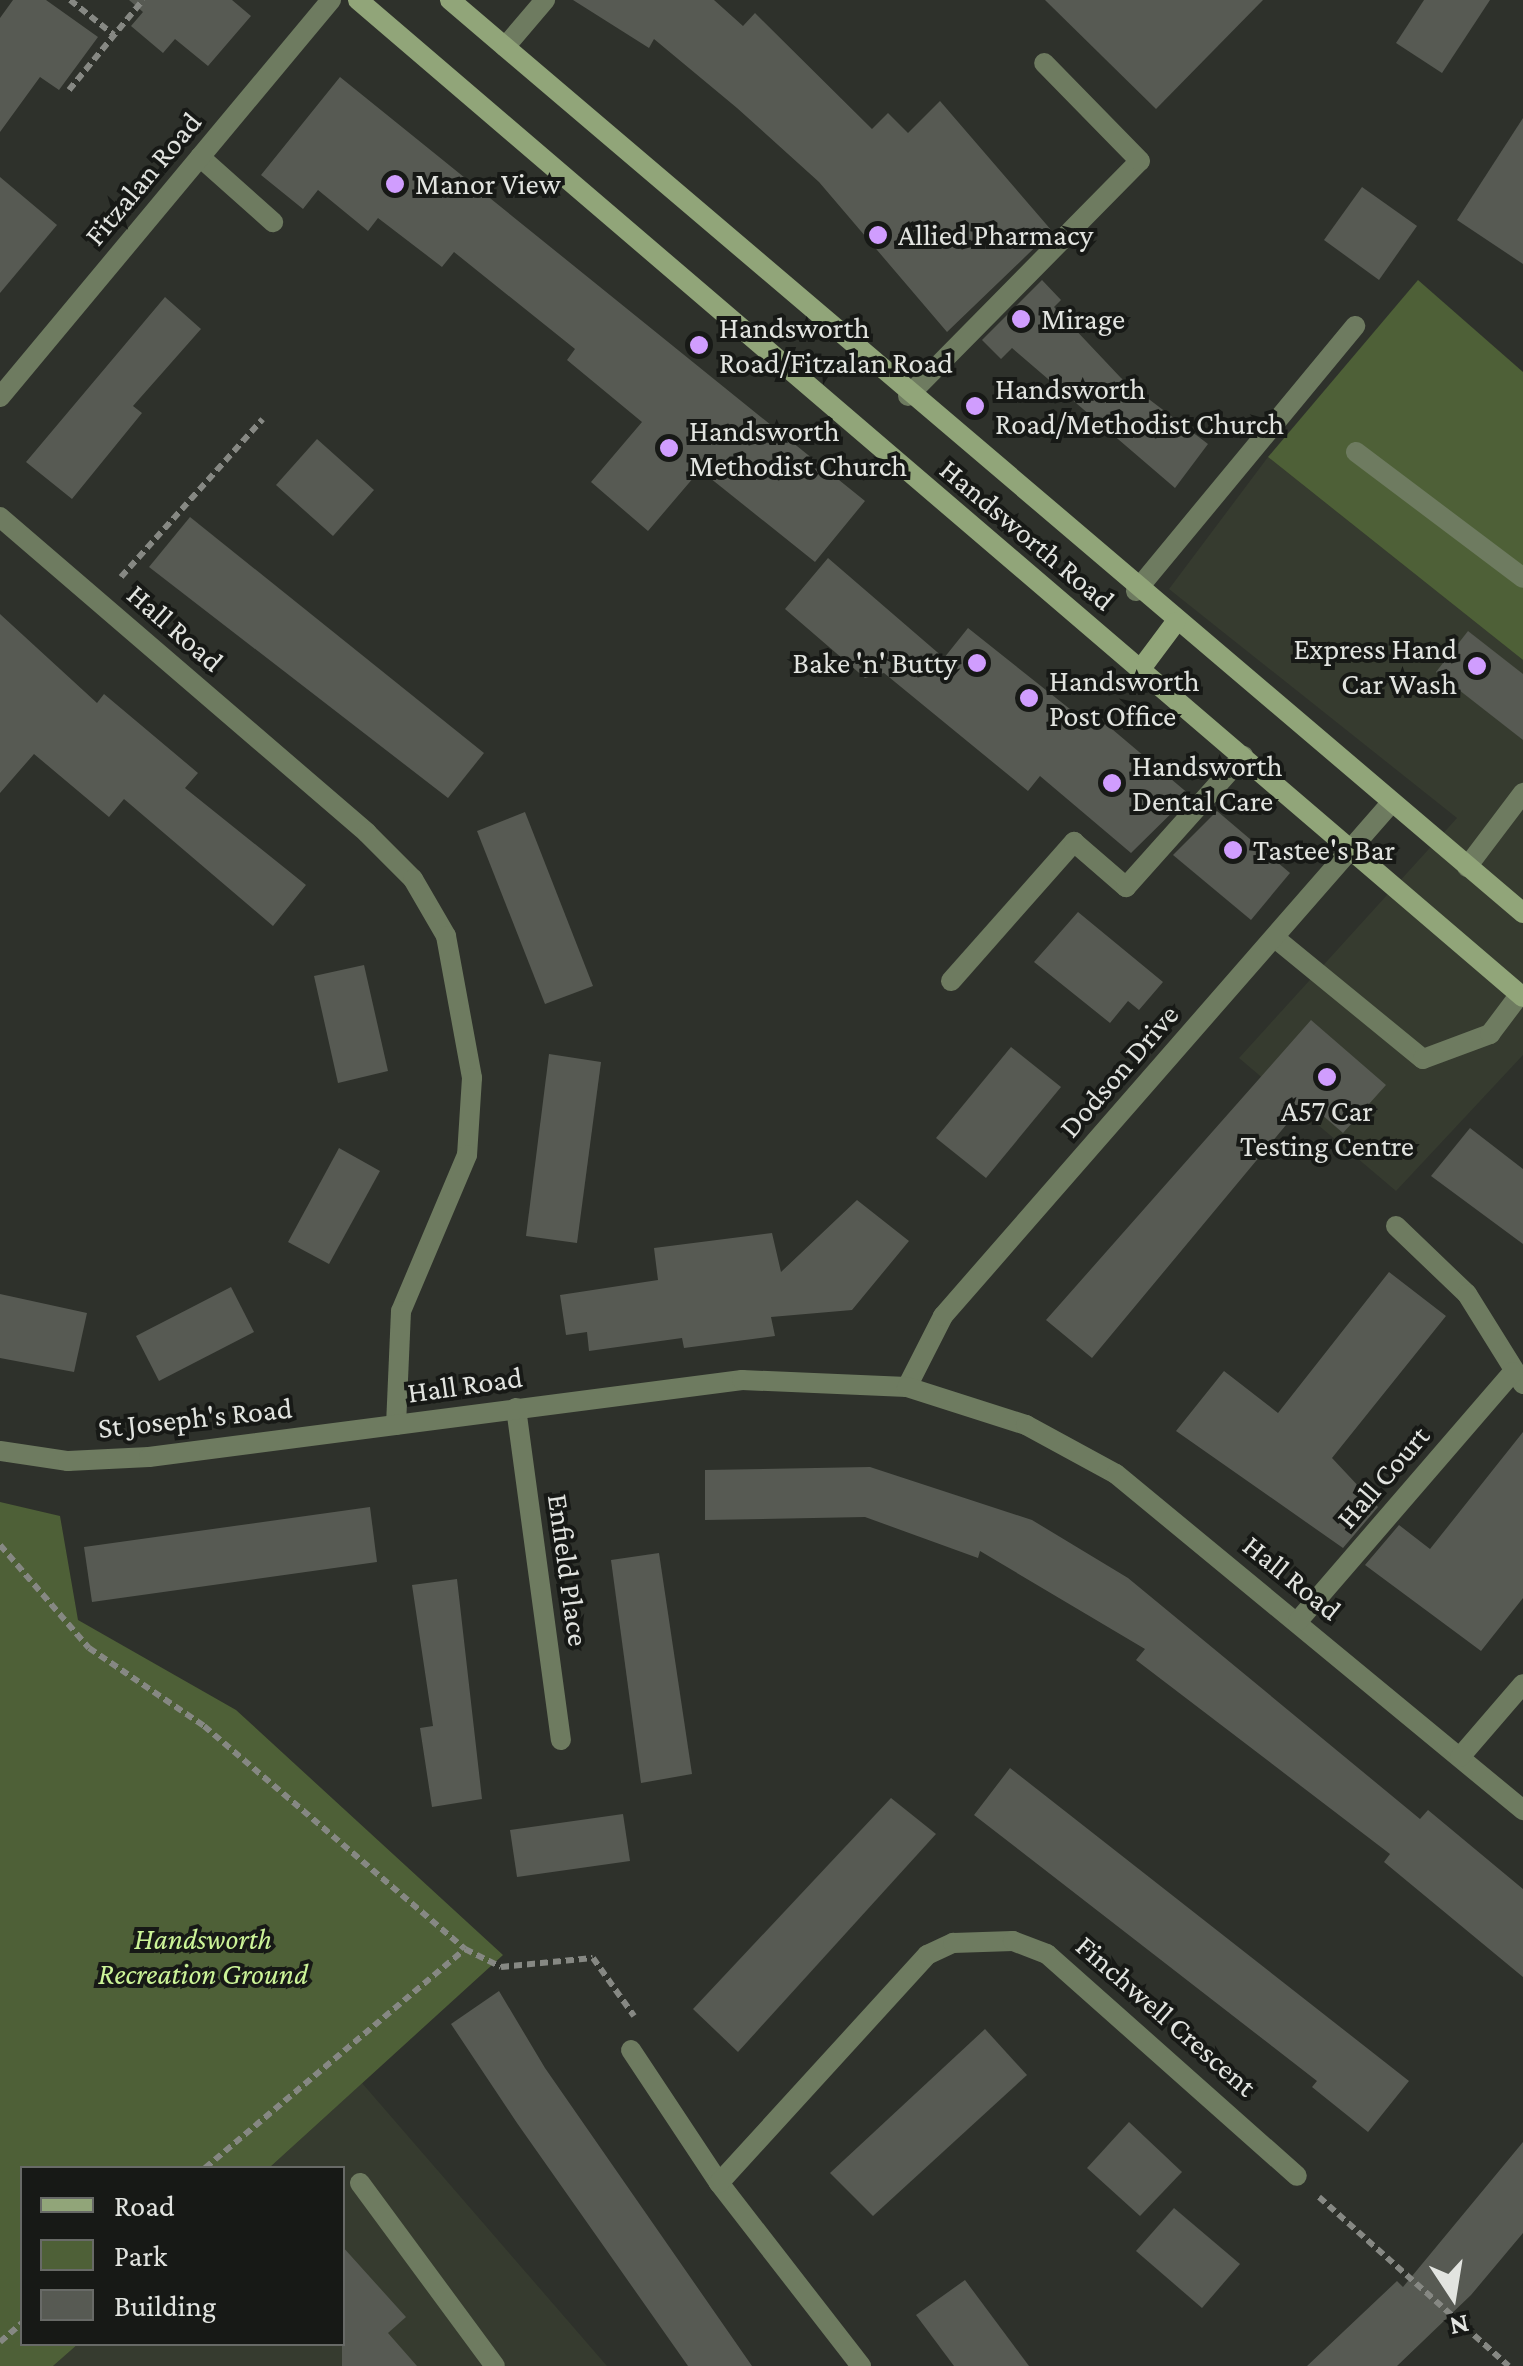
<!DOCTYPE html>
<style>
body{margin:0}
#map{position:relative;width:1523px;height:2366px;overflow:hidden;background:#2e312b;font-family:"Crimson Pro",serif}
div>[style]{position:absolute}
.built>*{inset:0;background:#363b2f}
.green>*{inset:0;background:#4e6037}
.building>*{inset:0;background:#575a53}
.path>*{height:6px;margin-top:-3px;transform-origin:0;background:repeating-linear-gradient(90deg,#868883 0 8px,transparent 0 13px)}
.service>*{height:20px;margin:-10px;padding:0 10px;transform-origin:10px;border-radius:10px;background:#6e7b60}
.minor>*{height:20px;margin:-10px;padding:0 10px;transform-origin:10px;border-radius:10px;background:#6e7b60}
.secondary>*{height:20px;margin:-10px;padding:0 10px;transform-origin:10px;border-radius:10px;background:#91a579}
.dots>*{width:28px;height:28px;translate:-50% -50%;box-sizing:border-box;border:5px solid #171916;border-radius:50%}
span{translate:-50% -50%;white-space:nowrap;text-align:center;line-height:1.15;-webkit-text-stroke:8px #171916;paint-order:stroke}
.street-label{font-size:30px;color:#e2e4e0}
.poi-label{font-size:30px;color:#e2e4e0}
.left{translate:0 -50%;text-align:left}
.right{translate:-100% -50%;text-align:right}
.park-label{font-size:30px;color:#ccf498;font-style:italic}
.legend{position:absolute;left:20px;top:2166px;width:325px;height:180px;box-sizing:border-box;background:#171916;border:2px solid #686a67;margin:0;padding:12px 18px;list-style:none;font-size:30px;color:#e2e4e0}
.legend li{display:flex;align-items:center;gap:20px;height:50px}
.legend b{width:50px;border:2px solid #686a67}
.north{position:absolute;left:1403px;top:2246px;width:100px;height:100px;-webkit-text-stroke:8px #171916;paint-order:stroke;rotate:168deg;font-size:28px;font-weight:700;line-height:40px;text-align:center;color:#e2e4e0}
.north::after{content:'';display:block;margin:auto;width:35px;height:45px;background:#e2e4e0;clip-path:polygon(50% 0,100% 100%,50% 72%,0 100%)}
</style>
<div id="map">
<div class="built">
<div style="clip-path:polygon(1268px 457px,1523px 660px,1523px 1055px,1396px 1191px,1239px 1058px,1457px 818px,1169px 589px)"></div>
<div style="clip-path:polygon(362px 2083px,607px 2366px,53px 2366px,78px 2344px,342px 2344px,342px 2168px,269px 2168px)"></div>
</div>
<div class="green">
<div style="clip-path:polygon(1418px 280px,1523px 372px,1523px 660px,1268px 457px)"></div>
<div style="clip-path:polygon(0 1502px,60px 1516px,78px 1620px,236px 1710px,503px 1955px,269px 2168px,22px 2168px,22px 2344px,78px 2344px,53px 2366px,0 2366px)"></div>
</div>
<div class="building">
<div style="clip-path:polygon(13px 0,46px 0,98px 37px,59px 90px,40px 77px,0 132px,0 18px)"></div>
<div style="clip-path:polygon(129px 0,232px 0,251px 16px,208px 66px,175px 39px,163px 53px,131px 26px,143px 12px)"></div>
<div style="clip-path:polygon(573px 0,714px 0,743px 26px,755px 13px,872px 129px,888px 113px,908px 133px,940px 101px,1052px 231px,947px 332px,819px 182px,737px 108px,654px 39px,649px 48px)"></div>
<div style="clip-path:polygon(1045px 0,1263px 0,1156px 109px)"></div>
<div style="clip-path:polygon(1424px 0,1490px 0,1442px 73px,1396px 43px)"></div>
<div style="clip-path:polygon(340px 77px,865px 501px,815px 562px,700px 470px,648px 531px,591px 482px,642px 422px,567px 360px,575px 349px,454px 252px,442px 267px,378px 218px,368px 231px,318px 190px,303px 209px,261px 175px)"></div>
<div style="clip-path:polygon(1523px 118px,1523px 264px,1457px 220px)"></div>
<div style="clip-path:polygon(0 177px,57px 225px,0 293px)"></div>
<div style="clip-path:polygon(1362px 187px,1417px 226px,1379px 280px,1324px 240px)"></div>
<div style="clip-path:polygon(1042px 280px,1061px 300px,1054px 307px,1121px 378px,1208px 444px,1175px 488px,1012px 348px,1001px 359px,982px 340px)"></div>
<div style="clip-path:polygon(165px 297px,201px 329px,133px 406px,142px 413px,72px 499px,26px 462px)"></div>
<div style="clip-path:polygon(317px 439px,374px 490px,333px 536px,276px 485px)"></div>
<div style="clip-path:polygon(190px 517px,484px 753px,448px 798px,149px 567px)"></div>
<div style="clip-path:polygon(828px 558px,944px 658px,968px 628px,1085px 721px,1093px 713px,1190px 795px,1131px 853px,1040px 776px,1028px 791px,884px 673px,865px 678px,785px 609px)"></div>
<div style="clip-path:polygon(0 614px,97px 703px,104px 694px,198px 773px,185px 788px,306px 885px,273px 926px,124px 799px,109px 817px,34px 754px,0 793px)"></div>
<div style="clip-path:polygon(1468px 631px,1523px 674px,1523px 740px,1436px 672px)"></div>
<div style="clip-path:polygon(1217px 811px,1290px 873px,1251px 920px,1173px 855px)"></div>
<div style="clip-path:polygon(525px 812px,593px 986px,545px 1004px,477px 831px)"></div>
<div style="clip-path:polygon(1078px 912px,1163px 982px,1139px 1010px,1128px 1001px,1110px 1023px,1034px 962px)"></div>
<div style="clip-path:polygon(364px 965px,388px 1071px,338px 1083px,314px 976px)"></div>
<div style="clip-path:polygon(1311px 1020px,1386px 1085px,1343px 1133px,1306px 1101px,1092px 1358px,1046px 1320px)"></div>
<div style="clip-path:polygon(1011px 1047px,1061px 1087px,986px 1178px,936px 1138px)"></div>
<div style="clip-path:polygon(549px 1054px,601px 1062px,577px 1243px,526px 1236px)"></div>
<div style="clip-path:polygon(1470px 1128px,1523px 1169px,1523px 1244px,1431px 1176px)"></div>
<div style="clip-path:polygon(339px 1148px,380px 1171px,329px 1264px,288px 1242px)"></div>
<div style="clip-path:polygon(857px 1200px,909px 1241px,852px 1310px,771px 1317px,775px 1336px,684px 1348px,682px 1338px,589px 1351px,587px 1332px,566px 1335px,560px 1295px,658px 1280px,654px 1248px,772px 1233px,781px 1272px)"></div>
<div style="clip-path:polygon(1389px 1272px,1446px 1316px,1332px 1458px,1378px 1507px,1343px 1548px,1176px 1431px,1224px 1371px,1278px 1413px)"></div>
<div style="clip-path:polygon(231px 1287px,254px 1332px,159px 1381px,136px 1336px)"></div>
<div style="clip-path:polygon(0 1294px,87px 1313px,74px 1372px,0 1358px)"></div>
<div style="clip-path:polygon(1523px 1432px,1523px 1598px,1481px 1651px,1365px 1565px,1399px 1525px,1430px 1549px)"></div>
<div style="clip-path:polygon(870px 1467px,1032px 1520px,1128px 1578px,1420px 1819px,1428px 1810px,1523px 1889px,1523px 1977px,1384px 1862px,1390px 1854px,1136px 1660px,1145px 1649px,980px 1551px,978px 1558px,865px 1517px,705px 1520px,705px 1470px)"></div>
<div style="clip-path:polygon(370px 1507px,377px 1562px,92px 1602px,84px 1547px)"></div>
<div style="clip-path:polygon(659px 1553px,692px 1774px,641px 1783px,611px 1560px)"></div>
<div style="clip-path:polygon(457px 1579px,482px 1799px,432px 1807px,420px 1728px,433px 1726px,412px 1585px)"></div>
<div style="clip-path:polygon(1010px 1768px,1409px 2081px,1368px 2132px,1312px 2087px,1317px 2081px,974px 1815px)"></div>
<div style="clip-path:polygon(891px 1798px,936px 1834px,738px 2052px,693px 2009px)"></div>
<div style="clip-path:polygon(623px 1814px,630px 1861px,517px 1877px,510px 1830px)"></div>
<div style="clip-path:polygon(499px 1991px,545px 2068px,752px 2366px,688px 2366px,517px 2123px,451px 2024px)"></div>
<div style="clip-path:polygon(985px 2029px,1027px 2075px,873px 2216px,830px 2173px)"></div>
<div style="clip-path:polygon(1129px 2122px,1182px 2172px,1140px 2216px,1087px 2168px)"></div>
<div style="clip-path:polygon(1523px 2142px,1523px 2233px,1471px 2295px,1397px 2366px,1307px 2366px,1397px 2281px,1403px 2287px)"></div>
<div style="clip-path:polygon(1174px 2208px,1240px 2264px,1202px 2308px,1136px 2251px)"></div>
<div style="clip-path:polygon(342px 2246px,406px 2317px,388px 2333px,417px 2366px,342px 2366px)"></div>
<div style="clip-path:polygon(965px 2280px,1029px 2366px,954px 2366px,916px 2315px)"></div>
</div>
<div class="path">
<div style="left:70px;top:0;width:56px;rotate:38.5deg"></div>
<div style="left:69px;top:90px;width:117px;rotate:-50.6deg"></div>
<div style="left:121px;top:577px;width:212px;rotate:-48.1deg"></div>
<div style="left:0;top:1545px;width:136px;rotate:49.2deg"></div>
<div style="left:89px;top:1648px;width:139px;rotate:34.1deg"></div>
<div style="left:204px;top:1726px;width:343px;rotate:40.5deg"></div>
<div style="left:465px;top:1949px;width:40px;rotate:26.6deg"></div>
<div style="left:501px;top:1967px;width:92px;rotate:-5.6deg"></div>
<div style="left:593px;top:1958px;width:71px;rotate:54.7deg"></div>
<div style="left:205px;top:2168px;width:340px;rotate:-40.1deg"></div>
<div style="left:1319px;top:2197px;width:254px;rotate:41.7deg"></div>
<div style="left:0;top:2342px;width:29px;rotate:-41deg"></div>
</div>
<div class="service">
<div style="left:505px;top:47px;width:62px;rotate:-49.6deg"></div>
<div style="left:200px;top:157px;width:98px;rotate:41.7deg"></div>
<div style="left:908px;top:396px;width:330px;rotate:-45.4deg"></div>
<div style="left:1140px;top:161px;width:137px;rotate:-134.4deg"></div>
<div style="left:1356px;top:452px;width:209px;rotate:37deg"></div>
<div style="left:1136px;top:591px;width:344px;rotate:-50.4deg"></div>
<div style="left:1467px;top:867px;width:93px;rotate:-52.9deg"></div>
<div style="left:1275px;top:938px;width:191px;rotate:39.3deg"></div>
<div style="left:1423px;top:1059px;width:72px;rotate:-20.5deg"></div>
<div style="left:1490px;top:1034px;width:50px;rotate:-53.1deg"></div>
<div style="left:951px;top:981px;width:186px;rotate:-48.5deg"></div>
<div style="left:1074px;top:842px;width:69px;rotate:40.9deg"></div>
<div style="left:1126px;top:887px;width:176px;rotate:-48.2deg"></div>
<div style="left:360px;top:2183px;width:227px;rotate:53.6deg"></div>
</div>
<div class="minor">
<div style="left:0;top:397px;width:517px;rotate:-50.18deg"></div>
<div style="left:0;top:517px;width:484px;rotate:40.7deg"></div>
<div style="left:367px;top:833px;width:65px;rotate:45deg"></div>
<div style="left:413px;top:879px;width:66px;rotate:59.9deg"></div>
<div style="left:446px;top:936px;width:144px;rotate:79.6deg"></div>
<div style="left:472px;top:1078px;width:77px;rotate:93.7deg"></div>
<div style="left:467px;top:1155px;width:169px;rotate:112.9deg"></div>
<div style="left:401px;top:1311px;width:114px;rotate:92.5deg"></div>
<div style="left:1396px;top:1226px;width:98px;rotate:43.8deg"></div>
<div style="left:1467px;top:1294px;width:106px;rotate:58.1deg"></div>
<div style="left:907px;top:1387px;width:80px;rotate:-63.1deg"></div>
<div style="left:943px;top:1316px;width:681px;rotate:-48.87deg"></div>
<div style="left:516px;top:1408px;width:335px;rotate:82.3deg"></div>
<div style="left:0;top:1451px;width:69px;rotate:8.4deg"></div>
<div style="left:68px;top:1461px;width:81px;rotate:-2.8deg"></div>
<div style="left:149px;top:1457px;width:598px;rotate:-7.4deg"></div>
<div style="left:742px;top:1380px;width:165px;rotate:2.4deg"></div>
<div style="left:907px;top:1387px;width:125px;rotate:17.7deg"></div>
<div style="left:1026px;top:1425px;width:102px;rotate:28.6deg"></div>
<div style="left:1116px;top:1474px;width:528px;rotate:39.54deg"></div>
<div style="left:1298px;top:1621px;width:329px;rotate:-49.2deg"></div>
<div style="left:1460px;top:1757px;width:96px;rotate:-49.2deg"></div>
<div style="left:631px;top:2050px;width:159px;rotate:56.5deg"></div>
<div style="left:861px;top:2366px;width:232px;rotate:-127.8deg"></div>
<div style="left:719px;top:2183px;width:309px;rotate:-47.6deg"></div>
<div style="left:927px;top:1955px;width:29px;rotate:-25deg"></div>
<div style="left:953px;top:1943px;width:60px;rotate:-1.9deg"></div>
<div style="left:1013px;top:1941px;width:36px;rotate:21deg"></div>
<div style="left:1047px;top:1954px;width:334px;rotate:41.6deg"></div>
</div>
<div class="secondary">
<div style="left:358px;top:0;width:1533px;rotate:40.56deg"></div>
<div style="left:450px;top:0;width:1409px;rotate:40.39deg"></div>
<div style="left:1140px;top:670px;width:59px;rotate:-53.3deg"></div>
</div>
<div class="dots">
<div style="left:395px;top:184px;background:#d09dfe"></div>
<div style="left:878px;top:235px;background:#d09dfe"></div>
<div style="left:1021px;top:319px;background:#d09dfe"></div>
<div style="left:699px;top:345px;background:#d09dfe"></div>
<div style="left:975px;top:406px;background:#d09dfe"></div>
<div style="left:669px;top:448px;background:#d09dfe"></div>
<div style="left:977px;top:663px;background:#d09dfe"></div>
<div style="left:1477px;top:666px;background:#d09dfe"></div>
<div style="left:1029px;top:698px;background:#d09dfe"></div>
<div style="left:1112px;top:783px;background:#d09dfe"></div>
<div style="left:1233px;top:850px;background:#d09dfe"></div>
<div style="left:1327px;top:1077px;background:#d09dfe"></div>
</div>
<div class="street-label">
<span style="left:143px;top:179px;rotate:-50deg">Fitzalan Road</span>
<span style="left:1027px;top:535px;rotate:40deg">Handsworth Road</span>
<span style="left:175px;top:628px;rotate:41deg">Hall Road</span>
<span style="left:1119px;top:1071px;rotate:-49deg">Dodson Drive</span>
<span style="left:465px;top:1385px;rotate:-8deg">Hall Road</span>
<span style="left:195px;top:1418px;rotate:-6deg">St Joseph's Road</span>
<span style="left:1383px;top:1477px;rotate:-49deg">Hall Court</span>
<span style="left:568px;top:1570px;rotate:82deg">Enfield Place</span>
<span style="left:1292px;top:1578px;rotate:39deg">Hall Road</span>
<span style="left:1166px;top:2016px;rotate:41deg">Finchwell Crescent</span>
</div>
<div class="poi-label">
<span class="left" style="left:415px;top:184px">Manor View</span>
<span class="left" style="left:898px;top:235px">Allied Pharmacy</span>
<span class="left" style="left:1041px;top:319px">Mirage</span>
<span class="left" style="left:719px;top:345px">Handsworth<br>Road/Fitzalan Road</span>
<span class="left" style="left:995px;top:406px">Handsworth<br>Road/Methodist Church</span>
<span class="left" style="left:689px;top:448px">Handsworth<br>Methodist Church</span>
<span class="right" style="left:1457px;top:666px">Express Hand<br>Car Wash</span>
<span class="right" style="left:957px;top:663px">Bake 'n' Butty</span>
<span class="left" style="left:1049px;top:698px">Handsworth<br>Post Office</span>
<span class="left" style="left:1132px;top:783px">Handsworth<br>Dental Care</span>
<span class="left" style="left:1253px;top:850px">Tastee's Bar</span>
<span style="left:1327px;top:1128px">A57 Car<br>Testing Centre</span>
</div>
<div class="park-label">
<span style="left:203px;top:1956px">Handsworth<br>Recreation Ground</span>
</div>
<ul class="legend">
<li><b style="height:12px;background:#91a579"></b>Road</li>
<li><b style="height:28px;background:#4e6037"></b>Park</li>
<li><b style="height:28px;background:#575a53"></b>Building</li>
</ul>
<div class="north">N</div>
</div>
